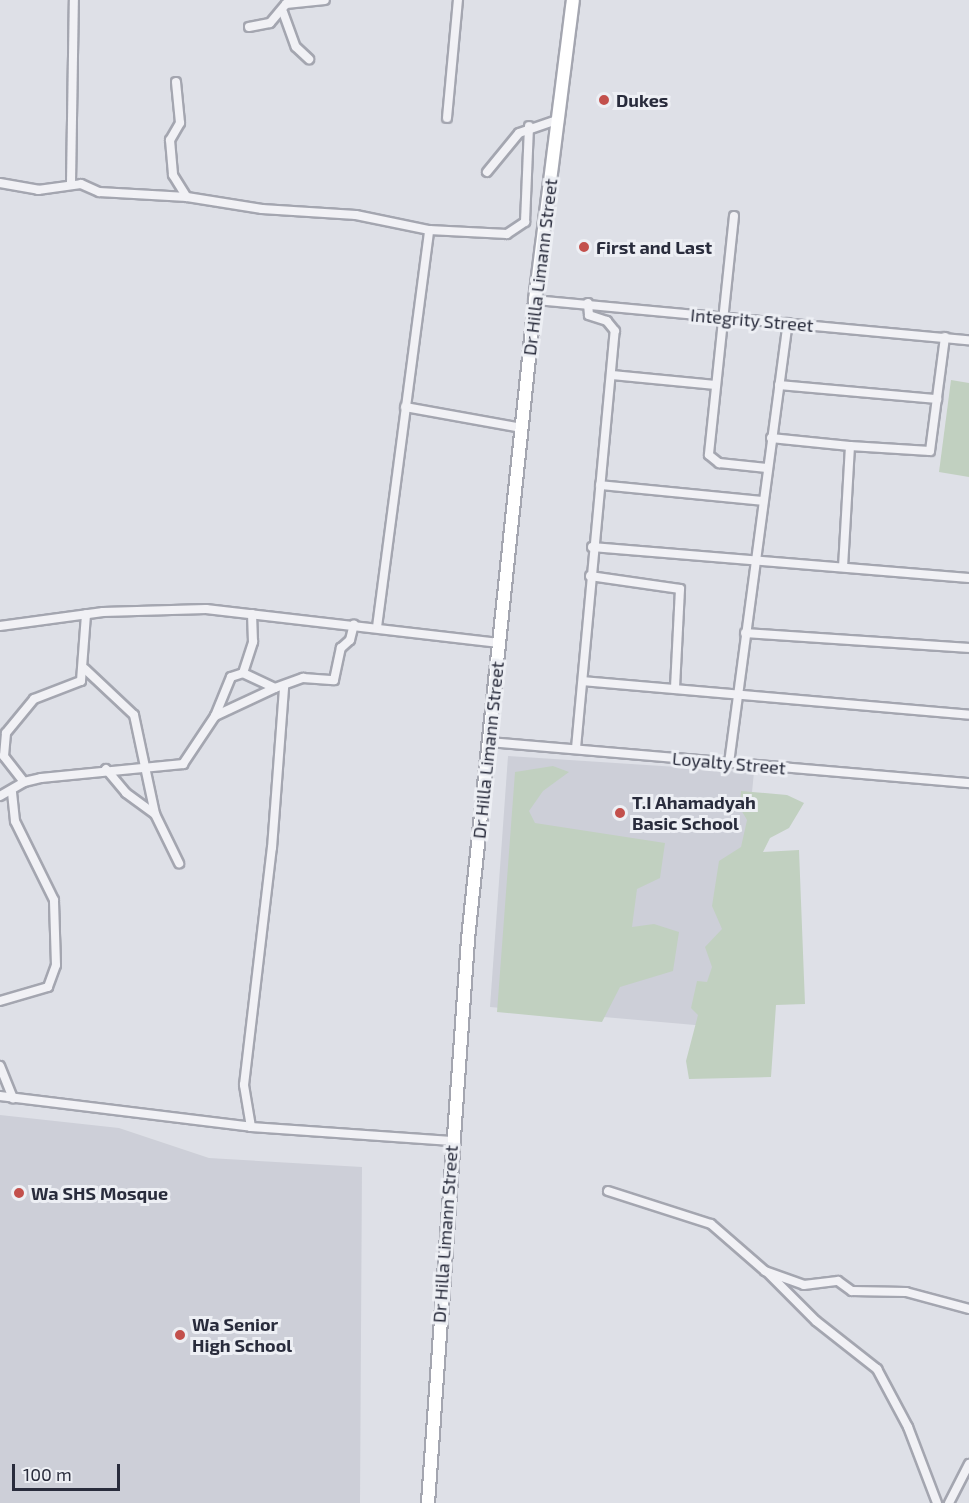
<!DOCTYPE html>
<style>
body{margin:0}
#map{position:relative;width:969px;height:1503px;overflow:hidden;background:#dee0e7;font-family:"Exo 2",sans-serif}
div>[style]{position:absolute}
.built>*{inset:0;background:#cdcfd8}
.green>*{inset:0;background:#c1d0c0}
.roads{filter:drop-shadow(2px 0 #a4a6b0) drop-shadow(-2px 0 #a4a6b0) drop-shadow(0 2px #a4a6b0) drop-shadow(0 -2px #a4a6b0)}
.minor>*{height:8px;margin:-4px;padding:0 4px;transform-origin:4px;border-radius:4px;background:#f1f1f5}
.highway>*{height:12px;margin:-6px;padding:0 6px;transform-origin:6px;border-radius:6px;background:#fff}
.dots>*{width:16px;height:16px;translate:-50% -50%;box-sizing:border-box;border:3px solid #edeff4;border-radius:50%}
span{translate:-50% -50%;white-space:nowrap;text-align:center;line-height:1.15;-webkit-text-stroke:6px #edeff4;paint-order:stroke}
.poi-label{font-size:18px;color:#292c3c;font-weight:700}
.left{translate:0 -50%;text-align:left}
.street-label{font-size:18px;color:#292c3c}
.scale{position:absolute;left:12px;top:1464px;width:108px;height:27px;box-sizing:border-box;border:3px solid #292c3c;border-top:0;padding-left:8px;font-size:18px;line-height:21px;white-space:nowrap;color:#292c3c;-webkit-text-stroke:4px #edeff4;paint-order:stroke}
</style>
<div id="map">
<div class="built">
<div style="clip-path:polygon(508px 756px,754px 772px,729px 1028px,490px 1007px)"></div>
<div style="clip-path:polygon(0 1115px,119px 1128px,209px 1158px,362px 1167px,360px 1503px,0 1503px)"></div>
</div>
<div class="green">
<div style="clip-path:polygon(951px 380px,969px 383px,969px 477px,939px 472px)"></div>
<div style="clip-path:polygon(553px 766px,569px 772px,543px 791px,529px 811px,535px 823px,665px 843px,660px 878px,637px 889px,632px 927px,654px 924px,679px 932px,673px 971px,620px 987px,602px 1022px,497px 1012px,515px 772px)"></div>
<div style="clip-path:polygon(741px 791px,787px 795px,804px 803px,789px 828px,770px 838px,763px 852px,799px 850px,805px 1004px,776px 1005px,771px 1077px,689px 1079px,686px 1061px,698px 1015px,691px 1008px,697px 981px,707px 982px,712px 967px,705px 947px,722px 929px,712px 906px,719px 861px,741px 847px,747px 820px,740px 808px)"></div>
</div>
<div class="roads">
<div class="minor">
<div style="left:283px;top:12px;width:37px;rotate:70deg"></div>
<div style="left:296px;top:47px;width:18px;rotate:43deg"></div>
<div style="left:249px;top:27px;width:21px;rotate:-11deg"></div>
<div style="left:270px;top:23px;width:25px;rotate:-50deg"></div>
<div style="left:286px;top:4px;width:39px;rotate:-6deg"></div>
<div style="left:176px;top:82px;width:41px;rotate:84.4deg"></div>
<div style="left:180px;top:123px;width:20px;rotate:120deg"></div>
<div style="left:170px;top:140px;width:35px;rotate:85deg"></div>
<div style="left:173px;top:175px;width:26px;rotate:58deg"></div>
<div style="left:447px;top:118px;width:119px;rotate:-84.7deg"></div>
<div style="left:487px;top:172px;width:50px;rotate:-50.6deg"></div>
<div style="left:519px;top:133px;width:40px;rotate:-18.9deg"></div>
<div style="left:0;top:183px;width:39px;rotate:10deg"></div>
<div style="left:38px;top:190px;width:43px;rotate:-7.9deg"></div>
<div style="left:81px;top:184px;width:20px;rotate:24deg"></div>
<div style="left:99px;top:192px;width:88px;rotate:3.3deg"></div>
<div style="left:187px;top:197px;width:76px;rotate:9.1deg"></div>
<div style="left:262px;top:209px;width:94px;rotate:3.7deg"></div>
<div style="left:356px;top:215px;width:75px;rotate:11.6deg"></div>
<div style="left:429px;top:230px;width:78px;rotate:2.9deg"></div>
<div style="left:507px;top:234px;width:22px;rotate:-34deg"></div>
<div style="left:525px;top:222px;width:96px;rotate:-87.6deg"></div>
<div style="left:71px;top:183px;width:183px;rotate:-89.1deg"></div>
<div style="left:734px;top:216px;width:240px;rotate:96deg"></div>
<div style="left:709px;top:455px;width:13px;rotate:39deg"></div>
<div style="left:719px;top:463px;width:48px;rotate:5.9deg"></div>
<div style="left:535px;top:300px;width:436px;rotate:5.3deg"></div>
<div style="left:612px;top:375px;width:104px;rotate:5.5deg"></div>
<div style="left:779px;top:385px;width:159px;rotate:5.1deg"></div>
<div style="left:405px;top:407px;width:119px;rotate:10.2deg"></div>
<div style="left:771px;top:438px;width:79px;rotate:5.8deg"></div>
<div style="left:850px;top:446px;width:121px;rotate:93.3deg"></div>
<div style="left:850px;top:446px;width:80px;rotate:3.6deg"></div>
<div style="left:930px;top:451px;width:115px;rotate:-82.5deg"></div>
<div style="left:600px;top:485px;width:164px;rotate:5.6deg"></div>
<div style="left:592px;top:547px;width:378px;rotate:4.7deg"></div>
<div style="left:590px;top:576px;width:91px;rotate:8.2deg"></div>
<div style="left:680px;top:589px;width:99px;rotate:92.9deg"></div>
<div style="left:0;top:626px;width:104px;rotate:-7.7deg"></div>
<div style="left:103px;top:612px;width:103px;rotate:-1.7deg"></div>
<div style="left:206px;top:609px;width:295px;rotate:6.6deg"></div>
<div style="left:377px;top:627px;width:400px;rotate:-82.5deg"></div>
<div style="left:745px;top:633px;width:225px;rotate:3.8deg"></div>
<div style="left:85px;top:669px;width:67px;rotate:43.2deg"></div>
<div style="left:134px;top:715px;width:101px;rotate:78deg"></div>
<div style="left:243px;top:673px;width:33px;rotate:-72deg"></div>
<div style="left:253px;top:642px;width:28px;rotate:-92deg"></div>
<div style="left:583px;top:681px;width:387px;rotate:5deg"></div>
<div style="left:215px;top:716px;width:66px;rotate:-25deg"></div>
<div style="left:490px;top:742px;width:481px;rotate:4.9deg"></div>
<div style="left:576px;top:748px;width:419px;rotate:-84.7deg"></div>
<div style="left:615px;top:331px;width:13px;rotate:-129deg"></div>
<div style="left:607px;top:321px;width:19px;rotate:-162deg"></div>
<div style="left:589px;top:315px;width:12px;rotate:-95deg"></div>
<div style="left:729px;top:763px;width:444px;rotate:-82.4deg"></div>
<div style="left:106px;top:769px;width:31px;rotate:50deg"></div>
<div style="left:126px;top:793px;width:36px;rotate:36deg"></div>
<div style="left:155px;top:814px;width:55px;rotate:63.9deg"></div>
<div style="left:24px;top:782px;width:33px;rotate:-128deg"></div>
<div style="left:4px;top:756px;width:23px;rotate:-85deg"></div>
<div style="left:6px;top:733px;width:44px;rotate:-50.5deg"></div>
<div style="left:34px;top:699px;width:50px;rotate:-21deg"></div>
<div style="left:81px;top:681px;width:67px;rotate:-85.7deg"></div>
<div style="left:0;top:796px;width:28px;rotate:-30deg"></div>
<div style="left:24px;top:782px;width:17px;rotate:-13deg"></div>
<div style="left:41px;top:778px;width:143px;rotate:-5.6deg"></div>
<div style="left:183px;top:764px;width:58px;rotate:-56.3deg"></div>
<div style="left:215px;top:716px;width:42px;rotate:-67.7deg"></div>
<div style="left:231px;top:677px;width:13px;rotate:-18deg"></div>
<div style="left:243px;top:673px;width:35px;rotate:25deg"></div>
<div style="left:275px;top:688px;width:30px;rotate:-20deg"></div>
<div style="left:303px;top:678px;width:31px;rotate:4deg"></div>
<div style="left:334px;top:680px;width:33px;rotate:-78deg"></div>
<div style="left:341px;top:648px;width:12px;rotate:-42deg"></div>
<div style="left:350px;top:640px;width:16px;rotate:-76deg"></div>
<div style="left:0;top:1001px;width:50px;rotate:-16.3deg"></div>
<div style="left:48px;top:987px;width:23px;rotate:-70deg"></div>
<div style="left:56px;top:965px;width:65px;rotate:-91.8deg"></div>
<div style="left:54px;top:900px;width:88px;rotate:-116.3deg"></div>
<div style="left:15px;top:821px;width:29px;rotate:-96deg"></div>
<div style="left:0;top:1066px;width:35px;rotate:68deg"></div>
<div style="left:0;top:1096px;width:253px;rotate:7deg"></div>
<div style="left:251px;top:1127px;width:201px;rotate:4deg"></div>
<div style="left:251px;top:1127px;width:43px;rotate:-99.5deg"></div>
<div style="left:244px;top:1085px;width:239px;rotate:-83.3deg"></div>
<div style="left:272px;top:848px;width:161px;rotate:-85.7deg"></div>
<div style="left:608px;top:1191px;width:108px;rotate:17.8deg"></div>
<div style="left:711px;top:1224px;width:72px;rotate:41deg"></div>
<div style="left:765px;top:1271px;width:41px;rotate:19.7deg"></div>
<div style="left:804px;top:1285px;width:34px;rotate:-7deg"></div>
<div style="left:838px;top:1281px;width:17px;rotate:36deg"></div>
<div style="left:852px;top:1291px;width:54px;rotate:1.1deg"></div>
<div style="left:906px;top:1292px;width:65px;rotate:15.1deg"></div>
<div style="left:768px;top:1273px;width:68px;rotate:45deg"></div>
<div style="left:816px;top:1321px;width:78px;rotate:38.2deg"></div>
<div style="left:877px;top:1369px;width:66px;rotate:61.9deg"></div>
<div style="left:908px;top:1427px;width:81px;rotate:69.1deg"></div>
<div style="left:949px;top:1503px;width:44px;rotate:-62.9deg"></div>
</div>
<div class="highway">
<div style="left:428px;top:1503px;width:565px;rotate:-85.94deg"></div>
<div style="left:468px;top:939px;width:643px;rotate:-84.01deg"></div>
<div style="left:535px;top:300px;width:302px;rotate:-82.8deg"></div>
</div>
</div>
<div class="dots">
<div style="left:604px;top:100px;background:#c3504c"></div>
<div style="left:584px;top:247px;background:#c3504c"></div>
<div style="left:620px;top:813px;background:#c3504c"></div>
<div style="left:19px;top:1193px;background:#c3504c"></div>
<div style="left:180px;top:1335px;background:#c3504c"></div>
</div>
<div class="poi-label">
<span class="left" style="left:616px;top:100px">Dukes</span>
<span class="left" style="left:596px;top:247px">First and Last</span>
<span class="left" style="left:632px;top:813px">T.I Ahamadyah<br>Basic School</span>
<span class="left" style="left:31px;top:1193px">Wa SHS Mosque</span>
<span class="left" style="left:192px;top:1335px">Wa Senior<br>High School</span>
</div>
<div class="street-label">
<span style="left:540px;top:267px;rotate:-83deg">Dr Hilla Limann Street</span>
<span style="left:752px;top:320px;rotate:5deg">Integrity Street</span>
<span style="left:488px;top:750px;rotate:-84deg">Dr Hilla Limann Street</span>
<span style="left:729px;top:763px;rotate:5deg">Loyalty Street</span>
<span style="left:445px;top:1234px;rotate:-86deg">Dr Hilla Limann Street</span>
</div>
<div class="scale">100 m</div>
</div>
